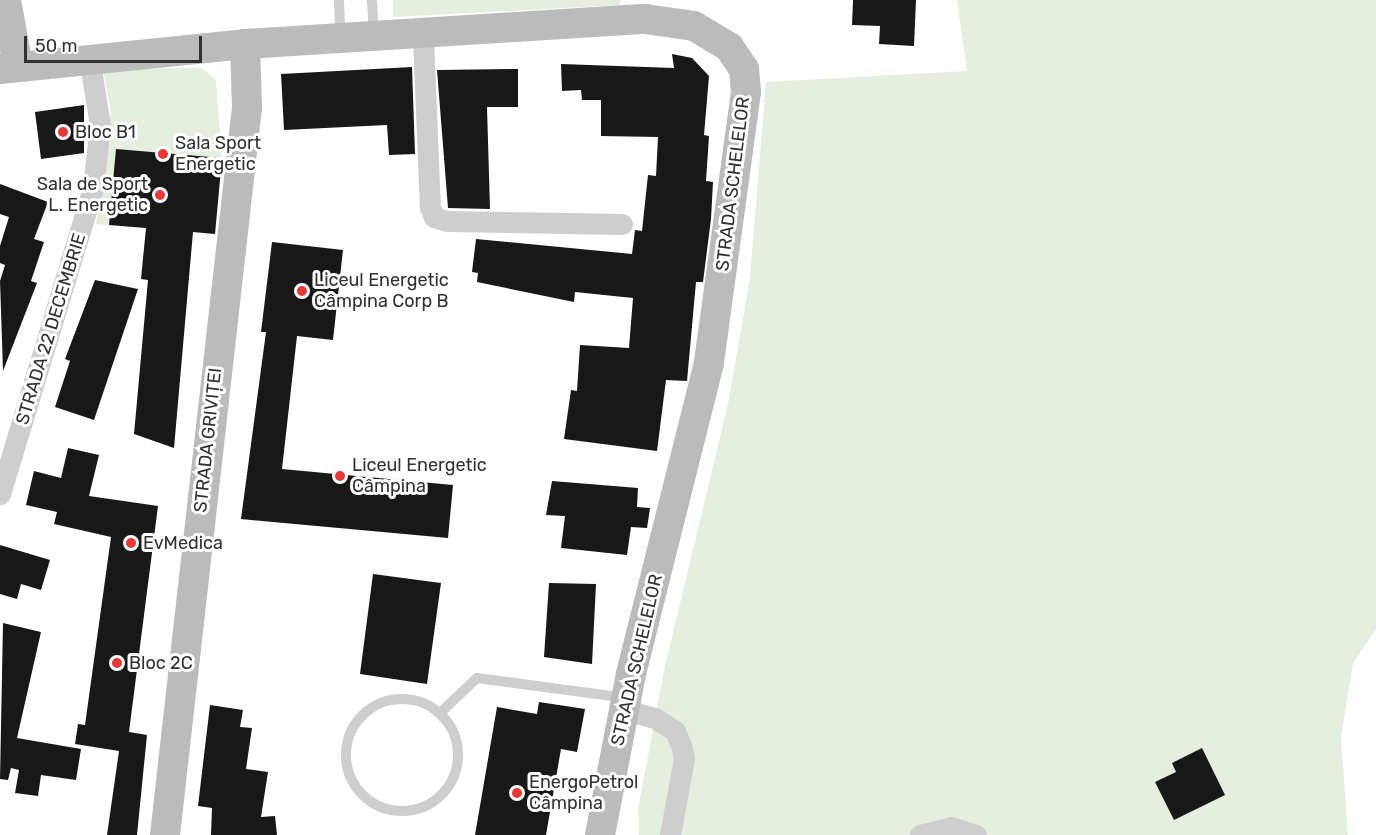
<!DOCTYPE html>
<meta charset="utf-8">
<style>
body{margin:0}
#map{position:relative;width:1376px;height:835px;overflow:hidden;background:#fff;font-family:Rubik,sans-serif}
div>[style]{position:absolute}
.green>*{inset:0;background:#e6eee0}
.building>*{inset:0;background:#181818}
.lane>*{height:10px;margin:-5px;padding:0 5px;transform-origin:5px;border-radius:5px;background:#cecece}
.lane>.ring{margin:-5px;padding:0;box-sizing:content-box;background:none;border:10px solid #cecece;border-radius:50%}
.street>*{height:21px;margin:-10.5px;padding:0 10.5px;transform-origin:10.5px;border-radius:10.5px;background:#cecece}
.secondary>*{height:30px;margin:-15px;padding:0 15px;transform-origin:15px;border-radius:15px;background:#bbb}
.dots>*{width:16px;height:16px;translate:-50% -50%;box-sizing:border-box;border:3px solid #fff;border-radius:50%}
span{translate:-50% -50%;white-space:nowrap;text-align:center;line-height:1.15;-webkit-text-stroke:6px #fff;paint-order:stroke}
.poi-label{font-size:18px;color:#313131}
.left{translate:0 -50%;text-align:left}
.right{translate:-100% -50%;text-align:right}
.street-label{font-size:18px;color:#313131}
.scale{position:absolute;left:24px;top:36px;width:178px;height:27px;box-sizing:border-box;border:3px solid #313131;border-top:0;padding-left:8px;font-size:18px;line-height:21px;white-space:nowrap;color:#313131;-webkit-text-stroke:4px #fff;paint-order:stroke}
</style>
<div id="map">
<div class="green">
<div style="clip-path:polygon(393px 0,620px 0,620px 5px,393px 17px)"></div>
<div style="clip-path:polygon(957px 0,1376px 0,1376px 629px,1353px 663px,1341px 736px,1348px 835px,639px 835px,638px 809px,665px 666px,728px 404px,750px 278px,766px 82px,967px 71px)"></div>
<div style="clip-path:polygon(202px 68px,216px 80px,222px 158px,215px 234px,96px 224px,111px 114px,103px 69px)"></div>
</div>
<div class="building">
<div style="clip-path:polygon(853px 0,916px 0,914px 46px,879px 44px,880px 26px,852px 25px)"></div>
<div style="clip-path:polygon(672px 54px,692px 58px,709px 76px,704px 135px,709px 136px,706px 181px,713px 182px,711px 219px,703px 282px,696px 282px,687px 381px,666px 380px,657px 451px,564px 439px,571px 390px,577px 391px,580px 345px,629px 348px,633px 298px,575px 292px,574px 302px,477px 282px,478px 273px,472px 272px,476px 239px,632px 254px,635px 230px,642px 231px,648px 175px,656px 176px,658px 137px,601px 136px,601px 100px,582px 100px,581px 90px,562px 91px,561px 64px,674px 68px)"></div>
<div style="clip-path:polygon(412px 67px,415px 154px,389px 155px,387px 125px,284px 130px,281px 74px)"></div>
<div style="clip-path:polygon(518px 69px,518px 107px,487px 107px,490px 209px,448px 208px,437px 70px)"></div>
<div style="clip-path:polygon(84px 105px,84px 153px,41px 159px,35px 112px)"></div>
<div style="clip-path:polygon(116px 149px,222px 158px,215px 234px,193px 232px,174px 448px,134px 434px,148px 280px,141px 279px,146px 228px,109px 225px)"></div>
<div style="clip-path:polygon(0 184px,48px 202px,34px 239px,44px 242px,31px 281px,37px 283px,3px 371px,0 281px,5px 265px,0 263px,0 246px,9px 217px,0 214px)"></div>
<div style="clip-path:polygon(272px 242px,343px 250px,333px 340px,297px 336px,282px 469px,453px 485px,448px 538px,241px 519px,266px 332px,261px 332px)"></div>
<div style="clip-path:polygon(95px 280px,138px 289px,94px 420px,55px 407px,70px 361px,65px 359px)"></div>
<div style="clip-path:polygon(68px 448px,99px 455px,89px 496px,158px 506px,129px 732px,147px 735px,137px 835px,107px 835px,119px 751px,75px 744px,78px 724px,85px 725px,111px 537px,54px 524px,57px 512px,26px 505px,34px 471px,61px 478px)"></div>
<div style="clip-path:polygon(552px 481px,638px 488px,637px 507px,650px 508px,647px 528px,631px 527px,627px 555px,561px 548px,565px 516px,546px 515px)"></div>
<div style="clip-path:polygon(0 545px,50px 560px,41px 590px,21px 584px,17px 599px,0 594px)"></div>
<div style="clip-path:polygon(373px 574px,441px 583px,427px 684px,360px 674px)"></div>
<div style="clip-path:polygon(549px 583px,596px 584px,592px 664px,544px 657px)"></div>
<div style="clip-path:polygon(3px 623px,41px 632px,17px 738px,81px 749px,76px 780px,41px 775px,38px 796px,15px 793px,19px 770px,11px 768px,8px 780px,0 779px)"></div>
<div style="clip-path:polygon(539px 702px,585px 709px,577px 752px,561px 749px,546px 835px,475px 835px,497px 707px,537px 714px)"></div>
<div style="clip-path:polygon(210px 705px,243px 710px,240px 727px,252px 728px,246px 769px,268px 772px,261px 817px,275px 816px,277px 835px,211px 835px,212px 808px,198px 806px)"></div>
<div style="clip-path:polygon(1202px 748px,1225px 795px,1174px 820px,1155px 782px,1176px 772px,1172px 763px)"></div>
</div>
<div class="lane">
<div style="left:339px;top:0;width:37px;rotate:88deg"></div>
<div style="left:372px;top:0;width:33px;rotate:87deg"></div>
<div class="ring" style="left:346px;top:699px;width:102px;height:102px"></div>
<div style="left:440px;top:713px;width:51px;rotate:-43.4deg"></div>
<div style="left:477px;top:678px;width:150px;rotate:7.6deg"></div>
</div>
<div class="street">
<div style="left:423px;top:36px;width:171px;rotate:87.7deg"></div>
<div style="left:430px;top:207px;width:11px;rotate:68deg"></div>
<div style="left:434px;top:217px;width:14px;rotate:17deg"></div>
<div style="left:447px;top:221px;width:175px;rotate:1deg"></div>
<div style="left:0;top:494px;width:320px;rotate:-73.1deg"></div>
<div style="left:93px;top:188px;width:63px;rotate:-83.7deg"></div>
<div style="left:100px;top:125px;width:69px;rotate:-99.2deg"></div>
<div style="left:623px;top:709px;width:33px;rotate:16deg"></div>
<div style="left:655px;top:718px;width:24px;rotate:33deg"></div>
<div style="left:675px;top:731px;width:15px;rotate:67deg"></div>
<div style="left:681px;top:745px;width:13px;rotate:77deg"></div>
<div style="left:684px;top:758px;width:78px;rotate:100.3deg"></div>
<div style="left:920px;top:835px;width:32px;rotate:-14deg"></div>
<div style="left:951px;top:827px;width:26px;rotate:18deg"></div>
</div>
<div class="secondary">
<div style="left:6px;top:0;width:67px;rotate:79.7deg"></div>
<div style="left:0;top:69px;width:246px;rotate:-5.8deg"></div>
<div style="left:245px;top:44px;width:401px;rotate:-3.6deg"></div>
<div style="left:645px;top:19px;width:49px;rotate:8.1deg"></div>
<div style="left:694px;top:26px;width:41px;rotate:31deg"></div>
<div style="left:729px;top:47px;width:27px;rotate:56deg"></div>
<div style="left:744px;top:69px;width:23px;rotate:85deg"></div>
<div style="left:746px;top:92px;width:274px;rotate:97.8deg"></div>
<div style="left:709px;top:363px;width:321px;rotate:104.1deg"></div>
<div style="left:631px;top:674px;width:164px;rotate:100.9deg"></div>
<div style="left:165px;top:835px;width:733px;rotate:-83.57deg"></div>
<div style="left:247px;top:107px;width:63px;rotate:-91.8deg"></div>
</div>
<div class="dots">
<div style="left:63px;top:132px;background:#e63936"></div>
<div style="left:163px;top:154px;background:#e63936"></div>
<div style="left:160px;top:195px;background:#e63936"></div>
<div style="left:302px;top:291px;background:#e63936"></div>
<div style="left:340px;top:476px;background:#e63936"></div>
<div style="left:131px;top:543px;background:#e63936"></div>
<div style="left:117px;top:663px;background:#e63936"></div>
<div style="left:517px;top:793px;background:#e63936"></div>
</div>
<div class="poi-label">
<span class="left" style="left:75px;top:132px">Bloc B1</span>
<span class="left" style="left:175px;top:154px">Sala Sport<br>Energetic</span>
<span class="right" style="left:148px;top:195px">Sala de Sport<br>L. Energetic</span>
<span class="left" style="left:314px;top:291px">Liceul Energetic<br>Câmpina Corp B</span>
<span class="left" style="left:352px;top:476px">Liceul Energetic<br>Câmpina</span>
<span class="left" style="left:143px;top:543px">EvMedica</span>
<span class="left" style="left:129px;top:663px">Bloc 2C</span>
<span class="left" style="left:529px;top:793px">EnergoPetrol<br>Câmpina</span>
</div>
<div class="street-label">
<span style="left:733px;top:184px;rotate:-83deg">STRADA SCHELELOR</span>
<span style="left:51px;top:329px;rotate:-73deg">STRADA 22 DECEMBRIE</span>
<span style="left:208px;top:440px;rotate:-84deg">STRADA GRIVIȚEI</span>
<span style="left:637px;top:660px;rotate:-77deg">STRADA SCHELELOR</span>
</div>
<div class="scale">50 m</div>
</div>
